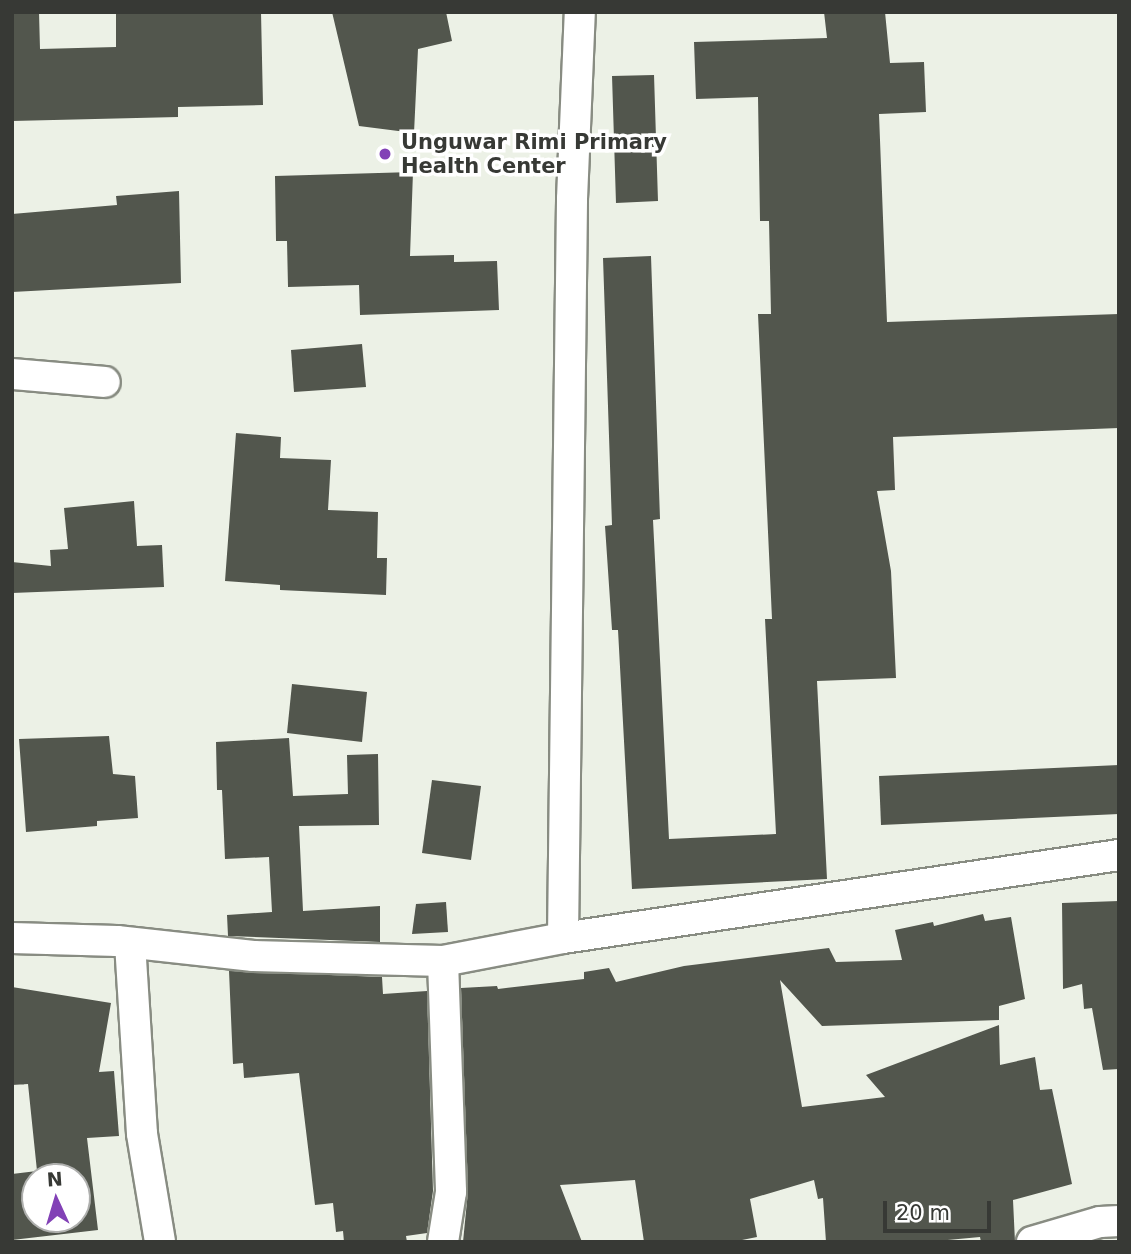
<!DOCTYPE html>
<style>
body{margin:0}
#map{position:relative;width:1131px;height:1254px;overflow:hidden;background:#ecf1e6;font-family:"DejaVu Sans",sans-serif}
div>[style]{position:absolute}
.building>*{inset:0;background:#52564d}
.roads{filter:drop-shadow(2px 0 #888c82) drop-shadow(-2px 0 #888c82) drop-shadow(0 2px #888c82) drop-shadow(0 -2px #888c82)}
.street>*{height:30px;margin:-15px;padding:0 15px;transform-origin:15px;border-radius:15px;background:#fff}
.dots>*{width:19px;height:19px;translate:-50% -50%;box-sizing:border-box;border:4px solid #fff;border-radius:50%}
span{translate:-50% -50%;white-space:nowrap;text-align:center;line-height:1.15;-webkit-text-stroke:7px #fff;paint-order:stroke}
.poi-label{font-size:21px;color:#373935;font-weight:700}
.left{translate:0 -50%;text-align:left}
.frame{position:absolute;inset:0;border:14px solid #373935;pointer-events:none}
.north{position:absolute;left:21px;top:1163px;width:70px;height:70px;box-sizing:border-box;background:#fff;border:2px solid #afb0ae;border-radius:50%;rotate:356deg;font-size:19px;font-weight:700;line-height:28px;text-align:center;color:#373935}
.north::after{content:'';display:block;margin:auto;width:24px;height:32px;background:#8241b6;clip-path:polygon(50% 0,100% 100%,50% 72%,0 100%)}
.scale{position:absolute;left:883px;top:1201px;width:108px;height:32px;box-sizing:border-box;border:4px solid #373935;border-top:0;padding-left:9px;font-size:21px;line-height:24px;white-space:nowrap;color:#373935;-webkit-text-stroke:5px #fff;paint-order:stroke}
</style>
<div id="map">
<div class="building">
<div style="clip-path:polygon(12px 12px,39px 12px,40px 49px,116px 47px,116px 12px,261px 12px,263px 105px,178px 107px,178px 117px,12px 121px)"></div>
<div style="clip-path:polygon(332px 12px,446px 12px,452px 41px,418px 49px,414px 133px,359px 126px)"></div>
<div style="clip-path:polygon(824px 12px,885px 12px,890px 63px,924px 62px,926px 112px,879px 114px,887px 322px,1119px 314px,1119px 428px,893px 437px,895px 490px,877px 491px,891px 571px,896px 678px,817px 681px,827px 879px,632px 889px,618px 630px,612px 630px,605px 526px,612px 525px,603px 258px,651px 256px,660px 519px,653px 520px,669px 839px,776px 834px,765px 619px,772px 619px,758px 314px,771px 314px,769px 221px,760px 221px,758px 97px,696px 99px,694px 42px,827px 38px)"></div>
<div style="clip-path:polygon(654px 75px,658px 201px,616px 203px,612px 76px)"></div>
<div style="clip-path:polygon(413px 172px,410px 256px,454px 255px,454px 262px,497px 261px,499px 310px,360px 315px,359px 285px,288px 287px,287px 241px,276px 241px,275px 176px)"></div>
<div style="clip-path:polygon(179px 191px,181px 283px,12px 292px,12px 214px,117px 205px,116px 196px)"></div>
<div style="clip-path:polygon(362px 344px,366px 387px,294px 392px,291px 350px)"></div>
<div style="clip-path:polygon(236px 433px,281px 437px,280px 458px,331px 460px,328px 510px,378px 512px,377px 558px,387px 558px,386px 595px,280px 590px,280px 585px,225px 581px)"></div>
<div style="clip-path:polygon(134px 501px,137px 546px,162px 545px,164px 587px,12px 593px,12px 562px,51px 566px,50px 550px,68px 549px,64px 508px)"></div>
<div style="clip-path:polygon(292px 684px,367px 692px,362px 742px,287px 733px)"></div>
<div style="clip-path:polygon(109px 736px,113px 774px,135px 776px,138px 818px,97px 821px,97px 826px,26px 832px,19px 739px)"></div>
<div style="clip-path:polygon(289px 738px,293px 796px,348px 794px,347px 755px,378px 754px,379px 825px,299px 826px,303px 911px,380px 906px,380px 942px,228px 936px,227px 915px,272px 912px,269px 857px,225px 859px,222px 790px,217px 790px,216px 742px)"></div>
<div style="clip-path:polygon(1119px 765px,1119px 814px,881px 825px,879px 776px)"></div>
<div style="clip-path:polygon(432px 780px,481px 786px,471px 860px,422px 853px)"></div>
<div style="clip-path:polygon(1119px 901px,1119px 1069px,1103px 1070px,1092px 1008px,1084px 1009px,1082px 984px,1063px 989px,1062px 903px)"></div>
<div style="clip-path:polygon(446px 902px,448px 932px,412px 934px,416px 904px)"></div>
<div style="clip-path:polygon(983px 914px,985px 921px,1011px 917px,1025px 999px,999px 1006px,999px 1020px,822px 1026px,780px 980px,802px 1107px,885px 1097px,866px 1075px,999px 1025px,1000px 1065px,1035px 1057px,1040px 1090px,1052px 1089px,1072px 1184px,1013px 1200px,1015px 1242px,981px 1242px,980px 1237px,926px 1242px,826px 1242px,823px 1198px,818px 1199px,814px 1180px,750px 1199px,757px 1237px,732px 1242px,644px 1242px,635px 1180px,560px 1185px,582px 1242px,463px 1242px,468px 1191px,461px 988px,497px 986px,498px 989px,584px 979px,584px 972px,609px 968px,616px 982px,684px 966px,829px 948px,836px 962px,902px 960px,895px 930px,933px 922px,934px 926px)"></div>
<div style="clip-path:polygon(229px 971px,382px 977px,383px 994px,427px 991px,433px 1191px,427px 1233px,406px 1236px,407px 1242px,344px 1242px,343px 1231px,336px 1232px,333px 1203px,315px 1205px,299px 1073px,244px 1078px,243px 1063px,233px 1064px)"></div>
<div style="clip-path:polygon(evenodd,12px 987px,111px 1003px,99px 1072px,114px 1071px,119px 1136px,87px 1138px,98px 1230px,12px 1240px,12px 1174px,37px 1171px,28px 1084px,12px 1085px,12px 987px,35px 1177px,77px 1177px,77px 1219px,35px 1219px,35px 1177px)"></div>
</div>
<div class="roads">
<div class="street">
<div style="left:12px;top:374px;width:93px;rotate:4.9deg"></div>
<div style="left:12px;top:938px;width:105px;rotate:1.6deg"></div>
<div style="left:117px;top:941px;width:137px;rotate:6.3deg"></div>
<div style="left:253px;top:956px;width:190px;rotate:1.5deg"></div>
<div style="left:443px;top:961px;width:122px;rotate:-10.9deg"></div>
<div style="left:563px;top:938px;width:562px;rotate:-8.49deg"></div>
<div style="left:563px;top:938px;width:739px;rotate:-89.3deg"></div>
<div style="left:572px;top:199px;width:187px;rotate:-87.6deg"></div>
<div style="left:130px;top:943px;width:191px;rotate:86.4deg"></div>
<div style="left:142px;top:1134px;width:109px;rotate:80.5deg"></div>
<div style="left:443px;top:961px;width:231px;rotate:88deg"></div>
<div style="left:451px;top:1192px;width:51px;rotate:99.1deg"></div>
<div style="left:1032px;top:1242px;width:71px;rotate:-16.4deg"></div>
<div style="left:1100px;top:1222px;width:19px;rotate:-3deg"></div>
</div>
</div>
<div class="dots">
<div style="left:385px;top:154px;background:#8241b6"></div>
</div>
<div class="poi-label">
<span class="left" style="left:401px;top:154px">Unguwar Rimi Primary<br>Health Center</span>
</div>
<div class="frame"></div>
<div class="north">N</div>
<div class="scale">20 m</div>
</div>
